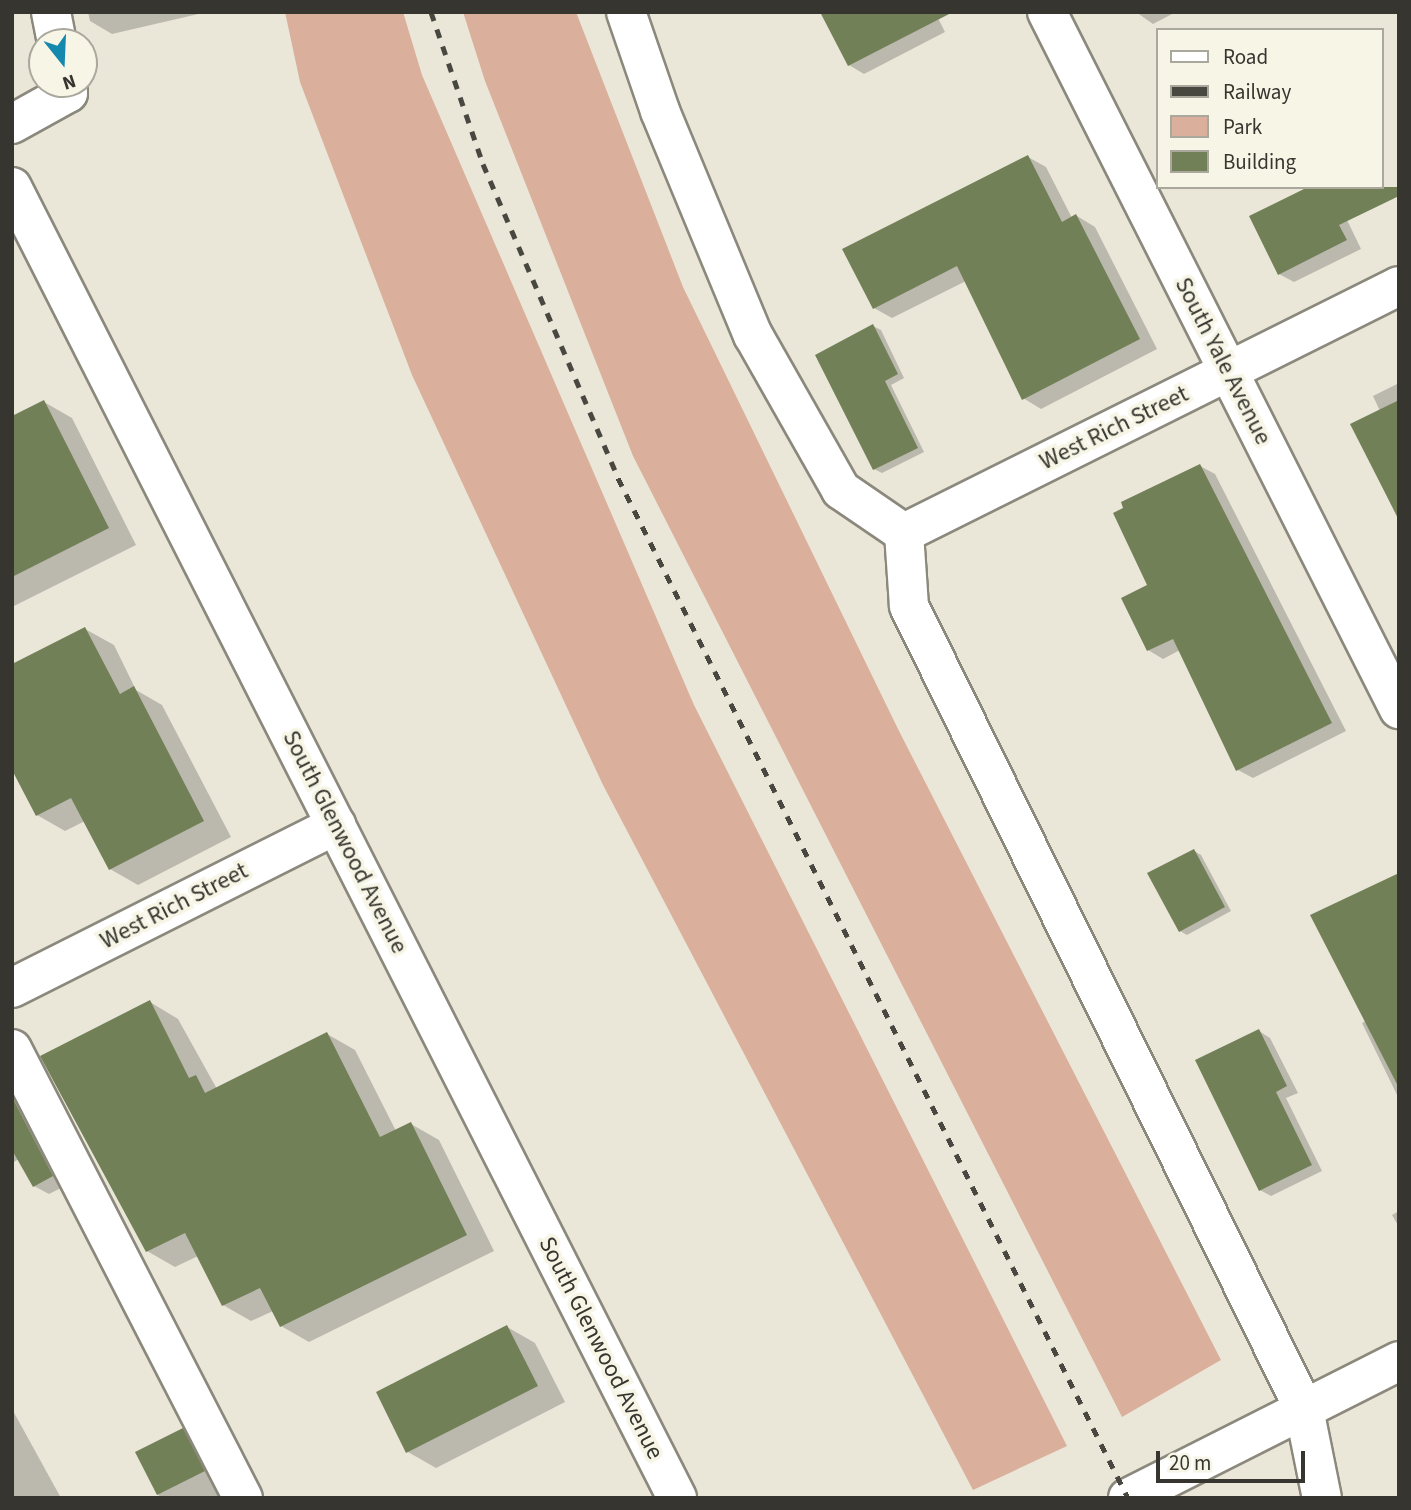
<!DOCTYPE html>
<style>
body{margin:0}
#map{position:relative;width:1411px;height:1510px;overflow:hidden;background:#eae7d9;font-family:"Source Sans 3",sans-serif}
div>[style]{position:absolute}
.green>*{inset:0;background:#dab09c}
.shadow>*{inset:0;background:#0003}
.building>*{inset:0;background:#728058}
.roads{filter:drop-shadow(2px 0 #8b887c) drop-shadow(-2px 0 #8b887c) drop-shadow(0 2px #8b887c) drop-shadow(0 -2px #8b887c)}
.minor>*{height:38px;margin:-19px;padding:0 19px;transform-origin:19px;border-radius:19px;background:#fff}
.major>*{height:38px;margin:-19px;padding:0 19px;transform-origin:19px;border-radius:19px;background:#fff}
.rail>*{height:5px;margin-top:-2.5px;transform-origin:0;background:repeating-linear-gradient(90deg,#484740 0 9px,transparent 0 18px)}
span{translate:-50% -50%;white-space:nowrap;text-align:center;line-height:1.15;-webkit-text-stroke:7px #f7f5e6;paint-order:stroke}
.street-label{font-size:24px;color:#36352f}
.frame{position:absolute;inset:0;border:14px solid #36352f;pointer-events:none}
.legend{position:absolute;left:1156px;top:28px;width:228px;height:161px;box-sizing:border-box;background:#f7f5e6;border:2px solid #aaa89d;margin:0;padding:9px 12px;list-style:none;font-size:21px;color:#36352f}
.legend li{display:flex;align-items:center;gap:14px;height:35px}
.legend b{width:35px;border:2px solid #aaa89d}
.north{position:absolute;left:28px;top:28px;width:70px;height:70px;box-sizing:border-box;background:#f7f5e6;border:2px solid #aaa89d;border-radius:50%;rotate:162deg;font-size:19px;font-weight:700;line-height:28px;text-align:center;color:#36352f}
.north::after{content:'';display:block;margin:auto;width:24px;height:32px;background:#1588ad;clip-path:polygon(50% 0,100% 100%,50% 72%,0 100%)}
.scale{position:absolute;left:1156px;top:1451px;width:149px;height:32px;box-sizing:border-box;border:4px solid #36352f;border-top:0;padding-left:9px;font-size:21px;line-height:24px;white-space:nowrap;color:#36352f;-webkit-text-stroke:5px #f7f5e6;paint-order:stroke}
</style>
<div id="map">
<div class="green">
<div style="clip-path:polygon(285px 12px,403px 12px,422px 75px,694px 705px,1067px 1446px,973px 1490px,603px 785px,412px 375px,300px 82px)"></div>
<div style="clip-path:polygon(463px 12px,576px 12px,683px 287px,898px 729px,1221px 1360px,1122px 1417px,633px 456px,485px 81px)"></div>
</div>
<div class="shadow">
<div style="clip-path:polygon(88px 12px,207px 12px,112px 34px,90px 21px)"></div>
<div style="clip-path:polygon(935px 12px,945px 32px,864px 74px,849px 65px)"></div>
<div style="clip-path:polygon(1136px 12px,1176px 12px,1153px 24px)"></div>
<div style="clip-path:polygon(1028px 157px,1046px 167px,1072px 218px,1077px 216px,1095px 227px,1157px 349px,1041px 409px,1023px 398px,966px 281px,892px 318px,874px 308px)"></div>
<div style="clip-path:polygon(1334px 193px,1361px 249px,1294px 282px,1279px 274px)"></div>
<div style="clip-path:polygon(873px 326px,881px 330px,904px 378px,891px 385px,924px 452px,882px 473px,874px 469px)"></div>
<div style="clip-path:polygon(1399px 383px,1399px 521px,1352px 425px,1380px 411px,1373px 396px)"></div>
<div style="clip-path:polygon(44px 402px,72px 418px,136px 545px,12px 607px,12px 418px)"></div>
<div style="clip-path:polygon(1200px 466px,1215px 474px,1346px 731px,1253px 778px,1238px 770px,1180px 650px,1163px 659px,1148px 650px,1150px 586px)"></div>
<div style="clip-path:polygon(85px 629px,114px 645px,136px 690px,162px 705px,231px 837px,138px 885px,110px 869px,85px 821px,65px 831px,37px 815px)"></div>
<div style="clip-path:polygon(1194px 851px,1201px 855px,1231px 911px,1187px 935px,1180px 931px)"></div>
<div style="clip-path:polygon(1399px 875px,1399px 1099px,1362px 1023px,1366px 1021px)"></div>
<div style="clip-path:polygon(150px 1002px,178px 1019px,217px 1089px,327px 1034px,355px 1050px,396px 1131px,411px 1124px,439px 1140px,494px 1251px,309px 1342px,281px 1326px,273px 1311px,251px 1321px,223px 1305px,198px 1256px,175px 1267px,147px 1251px,43px 1058px)"></div>
<div style="clip-path:polygon(1259px 1031px,1270px 1038px,1298px 1093px,1286px 1098px,1322px 1171px,1271px 1196px,1260px 1190px)"></div>
<div style="clip-path:polygon(12px 1085px,67px 1185px,49px 1194px,34px 1186px,19px 1159px,12px 1163px)"></div>
<div style="clip-path:polygon(1399px 1211px,1399px 1227px,1392px 1215px)"></div>
<div style="clip-path:polygon(507px 1327px,535px 1343px,565px 1402px,436px 1468px,408px 1452px)"></div>
<div style="clip-path:polygon(12px 1409px,61px 1498px,12px 1498px)"></div>
<div style="clip-path:polygon(182px 1430px,190px 1434px,221px 1498px,160px 1498px,138px 1453px)"></div>
</div>
<div class="building">
<div style="clip-path:polygon(820px 12px,953px 12px,848px 66px)"></div>
<div style="clip-path:polygon(1028px 155px,1062px 222px,1076px 214px,1140px 339px,1022px 400px,957px 266px,873px 309px,842px 249px)"></div>
<div style="clip-path:polygon(1308px 187px,1399px 187px,1399px 196px,1339px 225px,1347px 240px,1278px 275px,1249px 216px)"></div>
<div style="clip-path:polygon(873px 324px,898px 374px,885px 381px,918px 448px,873px 470px,815px 355px)"></div>
<div style="clip-path:polygon(44px 400px,109px 528px,12px 577px,12px 416px)"></div>
<div style="clip-path:polygon(1399px 400px,1399px 520px,1350px 424px)"></div>
<div style="clip-path:polygon(1200px 464px,1332px 723px,1236px 771px,1173px 639px,1147px 651px,1121px 598px,1147px 585px,1113px 513px,1123px 508px,1121px 502px)"></div>
<div style="clip-path:polygon(85px 627px,120px 694px,134px 686px,204px 821px,109px 870px,71px 798px,36px 816px,12px 770px,12px 664px)"></div>
<div style="clip-path:polygon(1194px 849px,1225px 907px,1179px 932px,1147px 873px)"></div>
<div style="clip-path:polygon(1399px 873px,1399px 1088px,1310px 915px)"></div>
<div style="clip-path:polygon(150px 1000px,189px 1078px,196px 1075px,205px 1093px,327px 1032px,380px 1137px,411px 1122px,467px 1235px,280px 1327px,260px 1288px,222px 1306px,185px 1233px,146px 1252px,40px 1056px)"></div>
<div style="clip-path:polygon(1259px 1029px,1287px 1086px,1276px 1092px,1312px 1165px,1259px 1191px,1195px 1060px)"></div>
<div style="clip-path:polygon(12px 1097px,53px 1176px,33px 1187px,12px 1150px)"></div>
<div style="clip-path:polygon(507px 1325px,538px 1386px,406px 1453px,376px 1392px)"></div>
<div style="clip-path:polygon(183px 1428px,205px 1471px,157px 1495px,135px 1452px)"></div>
</div>
<div class="roads">
<div class="minor">
<div style="left:51px;top:12px;width:31px;rotate:79deg"></div>
<div style="left:626px;top:12px;width:105px;rotate:71deg"></div>
<div style="left:660px;top:111px;width:243px;rotate:67.5deg"></div>
<div style="left:753px;top:335px;width:178px;rotate:60.4deg"></div>
<div style="left:841px;top:490px;width:76px;rotate:34.3deg"></div>
<div style="left:904px;top:533px;width:73px;rotate:86.1deg"></div>
<div style="left:909px;top:606px;width:895px;rotate:63.81deg"></div>
<div style="left:1304px;top:1409px;width:91px;rotate:78.6deg"></div>
<div style="left:1047px;top:12px;width:781px;rotate:63.21deg"></div>
<div style="left:12px;top:124px;width:64px;rotate:-29deg"></div>
<div style="left:68px;top:93px;width:9px;rotate:-103deg"></div>
<div style="left:12px;top:187px;width:1470px;rotate:63.1deg"></div>
<div style="left:904px;top:533px;width:553px;rotate:-26.52deg"></div>
<div style="left:12px;top:988px;width:363px;rotate:-26.7deg"></div>
<div style="left:12px;top:1049px;width:505px;rotate:62.78deg"></div>
</div>
<div class="major">
<div style="left:1128px;top:1498px;width:304px;rotate:-26.8deg"></div>
</div>
</div>
<div class="rail">
<div style="left:431px;top:12px;width:161px;rotate:71.1deg"></div>
<div style="left:483px;top:164px;width:342px;rotate:66.7deg"></div>
<div style="left:618px;top:478px;width:1140px;rotate:63.43deg"></div>
</div>
<div class="street-label">
<span style="left:1223px;top:361px;rotate:63deg">South Yale Avenue</span>
<span style="left:1114px;top:428px;rotate:-26deg">West Rich Street</span>
<span style="left:345px;top:842px;rotate:63deg">South Glenwood Avenue</span>
<span style="left:174px;top:906px;rotate:-27deg">West Rich Street</span>
<span style="left:601px;top:1348px;rotate:63deg">South Glenwood Avenue</span>
</div>
<div class="frame"></div>
<ul class="legend">
<li><b style="height:9px;background:#fff"></b>Road</li>
<li><b style="height:9px;background:#484740"></b>Railway</li>
<li><b style="height:19px;background:#dab09c"></b>Park</li>
<li><b style="height:19px;background:#728058"></b>Building</li>
</ul>
<div class="north">N</div>
<div class="scale">20 m</div>
</div>
